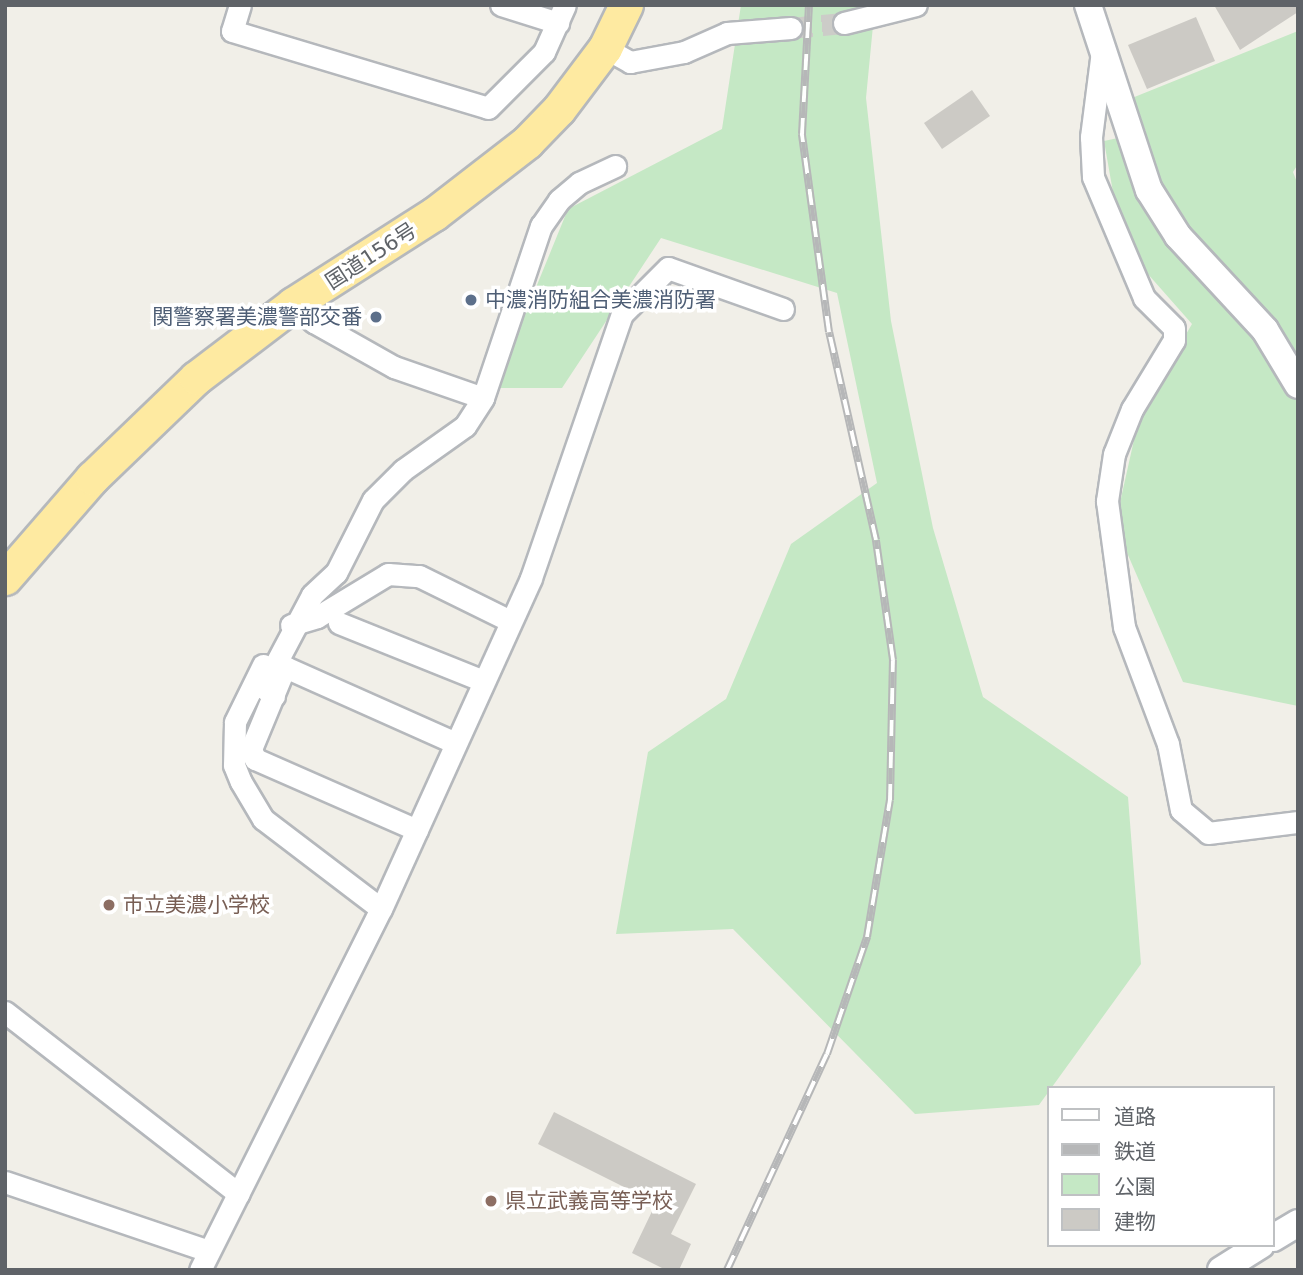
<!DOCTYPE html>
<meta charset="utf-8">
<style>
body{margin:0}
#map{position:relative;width:1303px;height:1275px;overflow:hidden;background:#f1efe8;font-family:"DejaVu Sans","Noto Sans JP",sans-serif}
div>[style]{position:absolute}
.green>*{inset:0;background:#c5e8c5}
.building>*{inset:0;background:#cccac5}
.minor-tunnel>*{height:21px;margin-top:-10.5px;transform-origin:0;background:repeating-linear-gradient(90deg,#ccccc8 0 21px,transparent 0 31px)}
.roads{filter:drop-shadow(2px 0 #b5b8bc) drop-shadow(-2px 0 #b5b8bc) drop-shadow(0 2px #b5b8bc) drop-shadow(0 -2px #b5b8bc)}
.minor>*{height:21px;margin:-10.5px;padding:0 10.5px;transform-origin:10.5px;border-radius:10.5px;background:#fff}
.tertiary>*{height:26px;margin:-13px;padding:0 13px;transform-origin:13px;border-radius:13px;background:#fff}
.trunk>*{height:33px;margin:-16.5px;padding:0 16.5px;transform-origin:16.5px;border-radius:16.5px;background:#feeaa1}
.rail>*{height:8px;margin-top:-4px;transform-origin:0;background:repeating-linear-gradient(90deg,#fff 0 16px,#b6b7b8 0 32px);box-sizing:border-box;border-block:2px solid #b6b7b8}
.dots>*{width:19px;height:19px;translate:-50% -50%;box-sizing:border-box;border:4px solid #fff;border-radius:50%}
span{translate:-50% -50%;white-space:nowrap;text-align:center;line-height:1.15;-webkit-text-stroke:7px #fff;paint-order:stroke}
.street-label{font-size:21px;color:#5f6368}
.service-label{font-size:21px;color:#4e5e75}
.left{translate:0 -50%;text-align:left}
.right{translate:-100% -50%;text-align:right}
.education-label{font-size:21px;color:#785e54}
.frame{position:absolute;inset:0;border:7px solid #5f6368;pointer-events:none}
.legend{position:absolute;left:1047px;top:1086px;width:228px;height:161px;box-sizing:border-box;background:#fff;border:2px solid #bfc1c3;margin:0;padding:9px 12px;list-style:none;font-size:21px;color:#5f6368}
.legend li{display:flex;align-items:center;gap:14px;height:35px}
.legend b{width:35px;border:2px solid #bfc1c3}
</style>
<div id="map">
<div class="green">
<div style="clip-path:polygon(741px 5px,875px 5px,866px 98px,891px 321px,933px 528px,983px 697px,1128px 797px,1141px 964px,1039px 1105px,915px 1114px,733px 929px,616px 934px,648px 752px,726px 699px,791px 544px,877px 483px,837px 293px,661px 238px,562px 388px,495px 388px,568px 209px,722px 129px)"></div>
<div style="clip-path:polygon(1298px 31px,1298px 164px,1293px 172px,1298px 185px,1298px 706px,1183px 682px,1115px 525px,1140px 413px,1192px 324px,1147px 273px,1117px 215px,1104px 141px,1146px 132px,1132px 98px)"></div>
</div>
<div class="building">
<div style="clip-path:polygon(1214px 5px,1298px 5px,1298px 12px,1240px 50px)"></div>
<div style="clip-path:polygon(1196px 17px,1215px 61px,1147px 89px,1128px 45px)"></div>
<div style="clip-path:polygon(972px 90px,990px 116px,942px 149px,924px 123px)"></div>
<div style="clip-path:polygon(554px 1112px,696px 1184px,671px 1234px,691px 1244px,679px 1270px,666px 1270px,632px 1253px,656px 1203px,538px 1144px)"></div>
</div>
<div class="minor-tunnel">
<div style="left:791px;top:28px;width:53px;rotate:-5.4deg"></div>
</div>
<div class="roads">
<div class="minor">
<div style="left:240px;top:5px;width:27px;rotate:107deg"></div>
<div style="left:232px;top:31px;width:267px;rotate:16.7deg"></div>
<div style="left:488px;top:108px;width:79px;rotate:-45deg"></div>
<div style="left:544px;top:52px;width:51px;rotate:-65.9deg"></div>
<div style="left:501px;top:5px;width:60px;rotate:17.5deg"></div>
<div style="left:844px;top:23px;width:74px;rotate:-14deg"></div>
<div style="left:605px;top:48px;width:29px;rotate:29deg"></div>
<div style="left:630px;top:62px;width:55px;rotate:-10.5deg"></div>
<div style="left:684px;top:52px;width:47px;rotate:-23.8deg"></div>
<div style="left:727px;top:33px;width:64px;rotate:-4.5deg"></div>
<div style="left:1102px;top:51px;width:87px;rotate:97.3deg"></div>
<div style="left:1091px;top:137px;width:40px;rotate:87.1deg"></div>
<div style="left:1093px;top:177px;width:131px;rotate:67.1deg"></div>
<div style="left:1144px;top:298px;width:42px;rotate:45deg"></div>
<div style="left:1174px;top:328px;width:12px;rotate:90deg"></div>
<div style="left:1174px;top:340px;width:81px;rotate:121.3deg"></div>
<div style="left:1132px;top:409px;width:48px;rotate:111.8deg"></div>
<div style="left:1114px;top:454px;width:48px;rotate:98.5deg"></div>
<div style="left:1107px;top:501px;width:127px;rotate:82.3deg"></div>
<div style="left:1124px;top:627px;width:125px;rotate:69.4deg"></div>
<div style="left:1168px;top:744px;width:67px;rotate:78.9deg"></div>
<div style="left:1181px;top:810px;width:35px;rotate:40deg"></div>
<div style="left:1208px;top:833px;width:91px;rotate:-7deg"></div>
<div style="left:293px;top:304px;width:28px;rotate:41deg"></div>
<div style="left:314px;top:322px;width:92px;rotate:29.4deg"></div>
<div style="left:394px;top:367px;width:94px;rotate:19.2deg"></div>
<div style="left:339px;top:623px;width:155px;rotate:21.9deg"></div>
<div style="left:291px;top:625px;width:27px;rotate:-17deg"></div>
<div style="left:317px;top:617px;width:83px;rotate:-31.2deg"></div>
<div style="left:388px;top:574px;width:31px;rotate:4deg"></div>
<div style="left:419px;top:576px;width:102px;rotate:26.3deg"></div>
<div style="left:263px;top:665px;width:64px;rotate:116.2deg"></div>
<div style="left:235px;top:722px;width:43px;rotate:91.3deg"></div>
<div style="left:234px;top:765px;width:18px;rotate:68deg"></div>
<div style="left:241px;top:782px;width:43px;rotate:59.3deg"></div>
<div style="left:263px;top:819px;width:148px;rotate:37.3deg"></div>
<div style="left:274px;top:696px;width:13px;rotate:-141deg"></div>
<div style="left:264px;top:688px;width:25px;rotate:-64deg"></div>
<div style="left:275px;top:665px;width:79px;rotate:-62.1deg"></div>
<div style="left:312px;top:595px;width:33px;rotate:-43deg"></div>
<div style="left:336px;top:573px;width:82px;rotate:-63.1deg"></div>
<div style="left:373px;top:500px;width:42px;rotate:-45deg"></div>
<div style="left:403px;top:470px;width:76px;rotate:-35.4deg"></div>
<div style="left:465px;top:426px;width:33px;rotate:-57deg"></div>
<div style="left:483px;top:398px;width:182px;rotate:-71.4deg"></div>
<div style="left:541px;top:226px;width:32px;rotate:-55deg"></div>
<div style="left:559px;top:200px;width:26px;rotate:-40deg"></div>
<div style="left:579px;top:183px;width:40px;rotate:-25deg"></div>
<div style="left:417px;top:830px;width:177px;rotate:-156.3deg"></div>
<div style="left:255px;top:759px;width:11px;rotate:-112deg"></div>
<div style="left:251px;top:749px;width:89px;rotate:-67.5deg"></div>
<div style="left:285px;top:667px;width:187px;rotate:24deg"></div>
<div style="left:5px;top:1012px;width:296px;rotate:37.9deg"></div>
<div style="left:5px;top:1182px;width:215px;rotate:18.7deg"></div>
<div style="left:200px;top:1270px;width:404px;rotate:-63.4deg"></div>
<div style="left:381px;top:909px;width:363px;rotate:-65.6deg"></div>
<div style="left:531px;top:578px;width:279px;rotate:-71deg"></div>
<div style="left:622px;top:314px;width:65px;rotate:-45deg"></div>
<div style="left:668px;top:268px;width:122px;rotate:19.6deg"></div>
</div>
<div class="tertiary">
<div style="left:1088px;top:5px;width:195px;rotate:71.8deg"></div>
<div style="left:1149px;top:190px;width:54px;rotate:57.8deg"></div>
<div style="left:1178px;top:236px;width:128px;rotate:47.2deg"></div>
<div style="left:1265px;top:330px;width:64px;rotate:59deg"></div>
<div style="left:1273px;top:1238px;width:29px;rotate:-31deg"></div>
<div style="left:1221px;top:1270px;width:47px;rotate:-32deg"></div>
</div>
<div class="trunk">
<div style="left:5px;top:578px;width:133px;rotate:-49deg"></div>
<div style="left:92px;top:478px;width:144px;rotate:-43.9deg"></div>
<div style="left:196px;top:378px;width:122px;rotate:-37.3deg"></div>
<div style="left:293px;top:304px;width:167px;rotate:-32.6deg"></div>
<div style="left:434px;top:214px;width:118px;rotate:-37.7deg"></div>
<div style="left:527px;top:142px;width:46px;rotate:-45.9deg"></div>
<div style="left:559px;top:109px;width:76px;rotate:-53deg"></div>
<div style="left:605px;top:48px;width:48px;rotate:-64deg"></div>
</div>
</div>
<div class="rail">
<div style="left:727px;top:1270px;width:238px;rotate:-65.2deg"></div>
<div style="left:827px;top:1054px;width:124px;rotate:-71.1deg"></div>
<div style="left:867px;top:937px;width:139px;rotate:-80.5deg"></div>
<div style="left:890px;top:800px;width:140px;rotate:-88.8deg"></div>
<div style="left:893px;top:660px;width:121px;rotate:-98.1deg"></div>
<div style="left:876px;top:540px;width:213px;rotate:-102.7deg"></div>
<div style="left:829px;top:332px;width:200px;rotate:-97.8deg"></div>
<div style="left:802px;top:134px;width:129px;rotate:-86.9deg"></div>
</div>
<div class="dots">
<div style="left:471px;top:300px;background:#5c6f8a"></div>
<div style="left:376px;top:317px;background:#5c6f8a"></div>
<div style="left:109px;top:905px;background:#8d6e63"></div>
<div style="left:491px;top:1201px;background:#8d6e63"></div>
</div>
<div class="street-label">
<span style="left:371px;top:256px;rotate:-33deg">国道156号</span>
</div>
<div class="service-label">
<span class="left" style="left:485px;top:300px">中濃消防組合美濃消防署</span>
<span class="right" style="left:362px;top:317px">関警察署美濃警部交番</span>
</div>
<div class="education-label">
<span class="left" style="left:123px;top:905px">市立美濃小学校</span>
<span class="left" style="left:505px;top:1201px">県立武義高等学校</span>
</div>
<div class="frame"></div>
<ul class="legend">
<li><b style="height:9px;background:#fff"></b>道路</li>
<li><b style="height:9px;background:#b6b7b8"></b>鉄道</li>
<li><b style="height:19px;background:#c5e8c5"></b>公園</li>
<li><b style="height:19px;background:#cccac5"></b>建物</li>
</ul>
</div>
